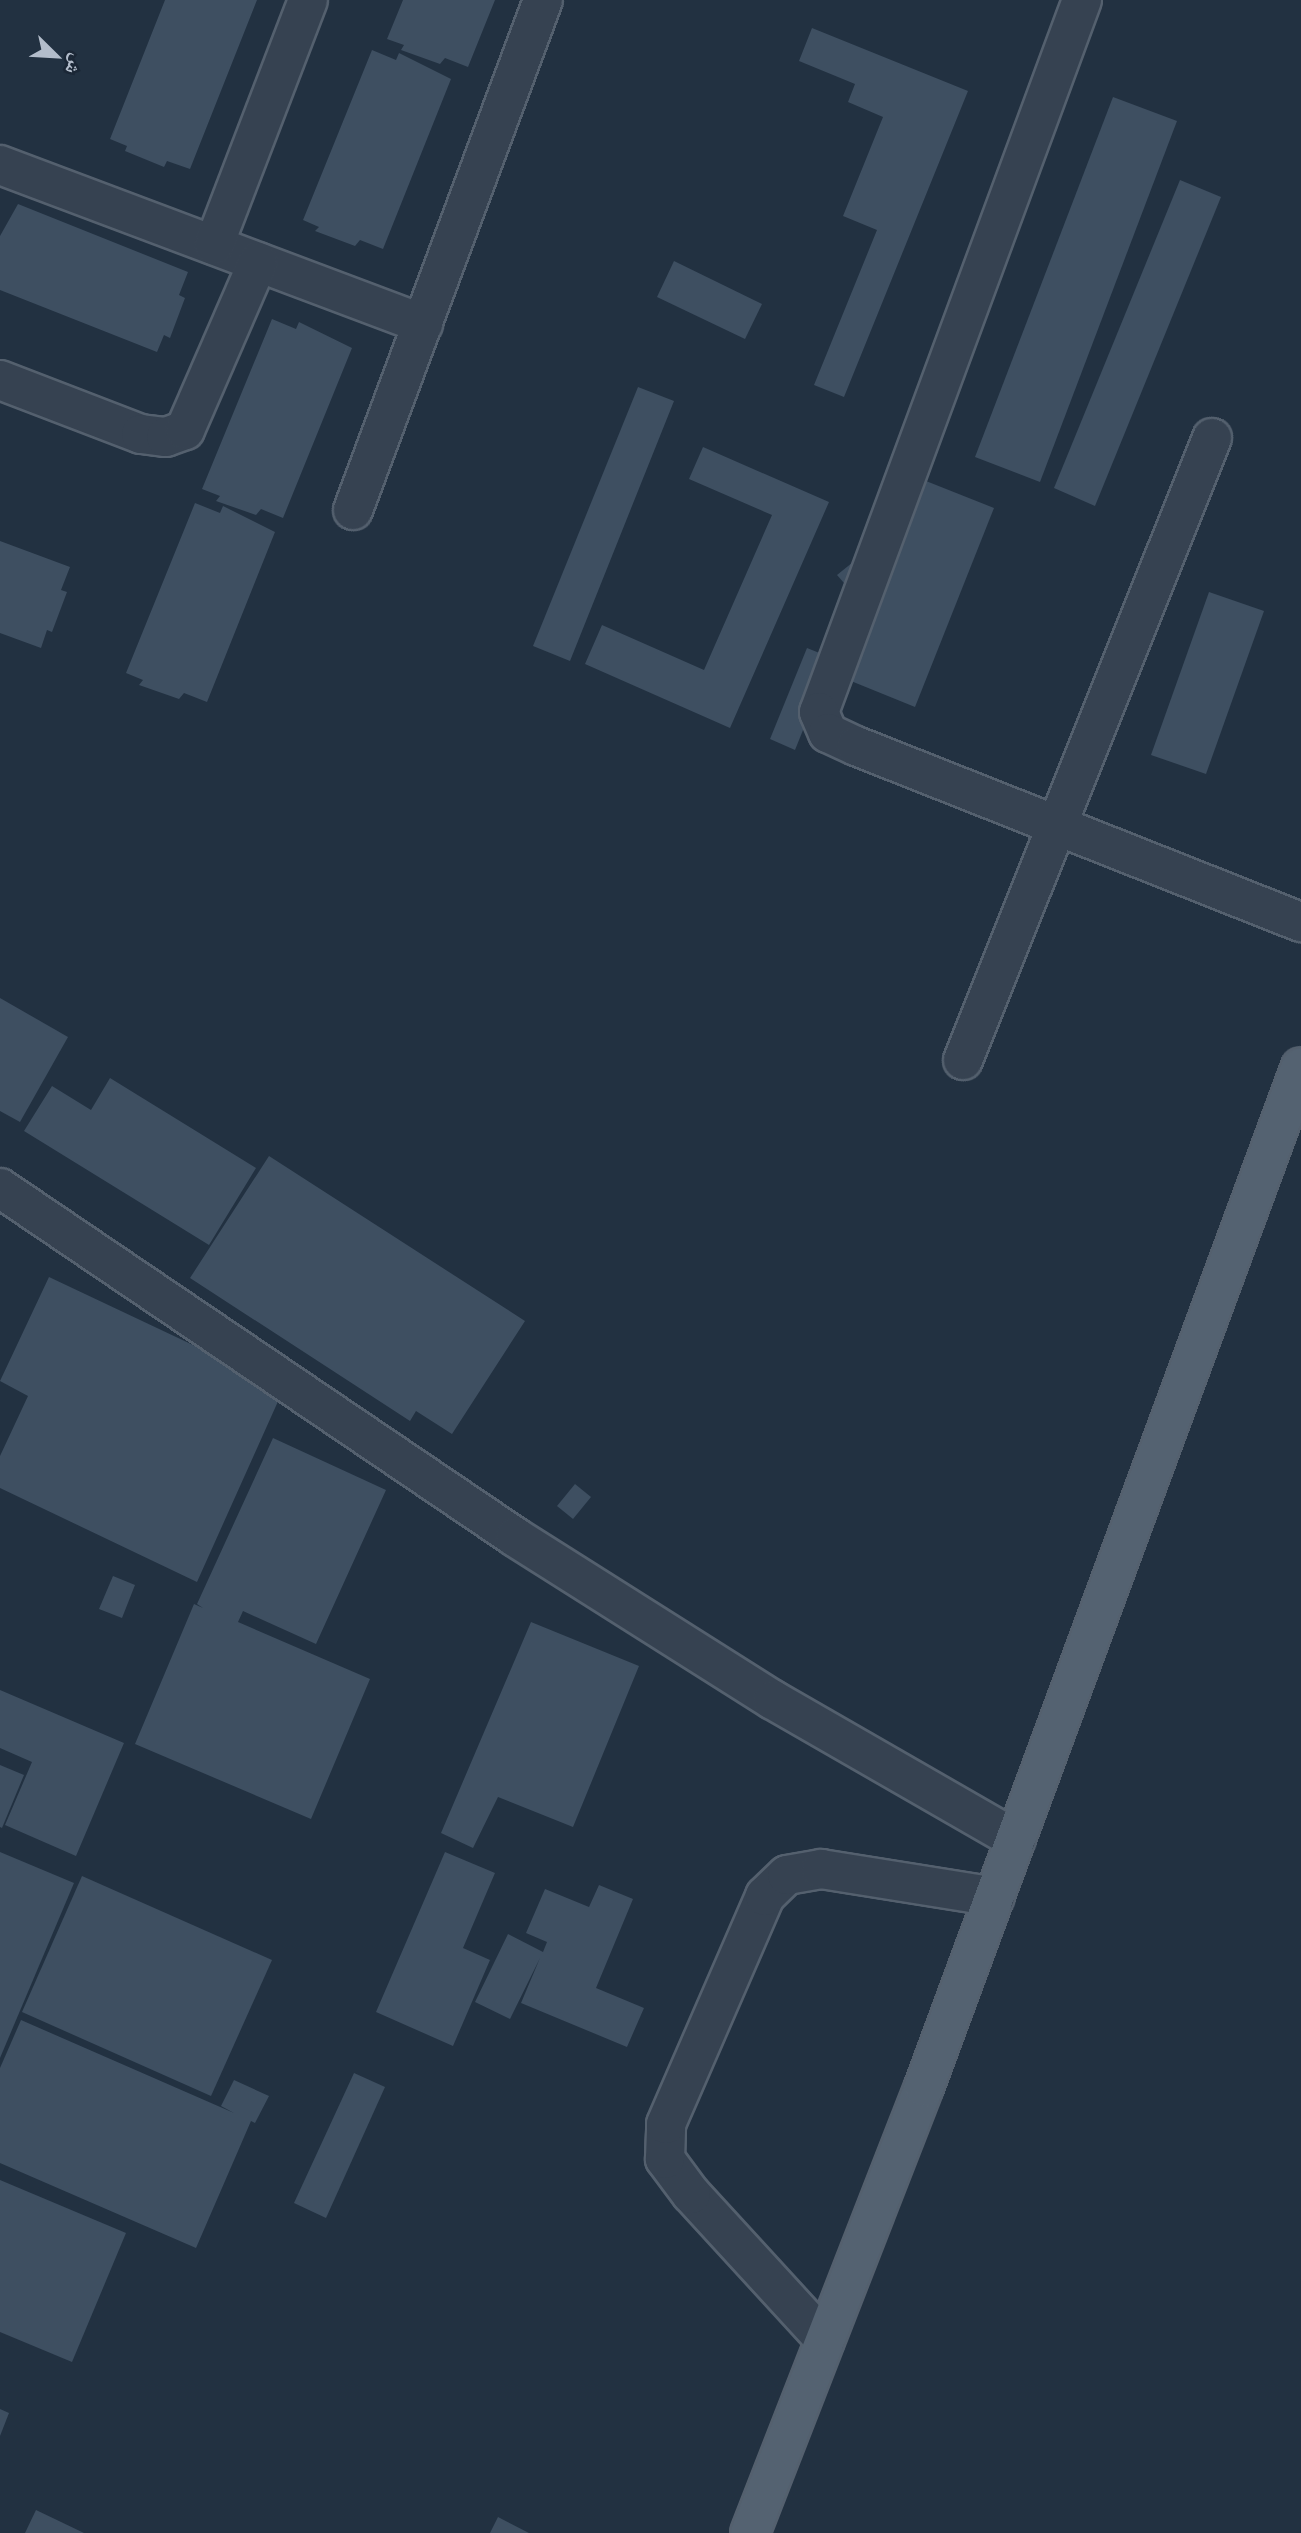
<!DOCTYPE html>
<meta charset="utf-8">
<style>
body{margin:0}
#map{position:relative;width:1301px;height:2533px;overflow:hidden;background:#223141;font-family:Barlow,"Noto Naskh Arabic",sans-serif}
div>[style]{position:absolute}
.building>*{inset:0;background:#3e4f61}
.roads{filter:drop-shadow(2px 0 #54606e) drop-shadow(-2px 0 #54606e) drop-shadow(0 2px #54606e) drop-shadow(0 -2px #54606e)}
.minor>*{height:38px;margin:-19px;padding:0 19px;transform-origin:19px;border-radius:19px;background:#364251}
.major>*{height:38px;margin:-19px;padding:0 19px;transform-origin:19px;border-radius:19px;background:#546271}
span{translate:-50% -50%;white-space:nowrap;text-align:center;line-height:1.15;-webkit-text-stroke:6px #1b2736;paint-order:stroke}
.north{position:absolute;left:21px;top:21px;width:70px;height:70px;-webkit-text-stroke:5px #1b2736;paint-order:stroke;rotate:114deg;font-size:19px;font-weight:700;line-height:28px;text-align:center;color:#b3bdcb}
.north::after{content:'';display:block;margin:auto;width:24px;height:32px;background:#b3bdcb;clip-path:polygon(50% 0,100% 100%,50% 72%,0 100%)}
</style>
<div id="map">
<div class="building">
<div style="clip-path:polygon(165px 0,257px 0,190px 169px,167px 161px,164px 167px,125px 151px,127px 146px,110px 139px)"></div>
<div style="clip-path:polygon(403px 0,495px 0,468px 67px,445px 58px,440px 64px,401px 50px,404px 45px,387px 39px)"></div>
<div style="clip-path:polygon(812px 28px,968px 91px,844px 397px,814px 385px,877px 230px,843px 216px,883px 117px,848px 102px,855px 84px,799px 61px)"></div>
<div style="clip-path:polygon(372px 50px,396px 60px,399px 53px,451px 79px,383px 249px,360px 240px,355px 246px,315px 231px,319px 227px,303px 220px)"></div>
<div style="clip-path:polygon(1113px 97px,1177px 121px,1040px 482px,975px 457px)"></div>
<div style="clip-path:polygon(1180px 180px,1221px 197px,1095px 506px,1054px 488px)"></div>
<div style="clip-path:polygon(18px 204px,188px 272px,179px 295px,185px 298px,170px 338px,164px 335px,157px 352px,0 290px,0 236px)"></div>
<div style="clip-path:polygon(674px 261px,762px 304px,745px 339px,657px 297px)"></div>
<div style="clip-path:polygon(272px 319px,296px 329px,299px 322px,352px 348px,283px 518px,261px 509px,256px 515px,216px 501px,220px 496px,202px 489px)"></div>
<div style="clip-path:polygon(638px 387px,674px 401px,570px 661px,533px 646px)"></div>
<div style="clip-path:polygon(703px 447px,829px 502px,730px 728px,585px 664px,602px 625px,704px 670px,772px 515px,689px 479px)"></div>
<div style="clip-path:polygon(926px 481px,994px 508px,915px 707px,846px 679px)"></div>
<div style="clip-path:polygon(195px 503px,220px 513px,223px 506px,275px 532px,207px 702px,184px 693px,179px 699px,139px 685px,143px 680px,126px 673px)"></div>
<div style="clip-path:polygon(0 541px,70px 567px,61px 590px,67px 592px,52px 632px,47px 630px,41px 648px,0 633px)"></div>
<div style="clip-path:polygon(858px 558px,865px 566px,844px 583px,837px 575px)"></div>
<div style="clip-path:polygon(1209px 592px,1264px 611px,1206px 774px,1151px 755px)"></div>
<div style="clip-path:polygon(807px 648px,832px 658px,795px 750px,770px 739px)"></div>
<div style="clip-path:polygon(0 998px,68px 1037px,20px 1122px,0 1111px)"></div>
<div style="clip-path:polygon(110px 1078px,256px 1168px,209px 1245px,24px 1131px,52px 1086px,91px 1110px)"></div>
<div style="clip-path:polygon(269px 1156px,525px 1321px,452px 1434px,416px 1411px,410px 1421px,190px 1278px)"></div>
<div style="clip-path:polygon(49px 1277px,284px 1388px,197px 1582px,0 1488px,0 1456px,28px 1396px,0 1381px)"></div>
<div style="clip-path:polygon(273px 1438px,386px 1490px,316px 1644px,243px 1611px,238px 1622px,370px 1679px,311px 1819px,135px 1744px,194px 1604px,203px 1608px,197px 1604px)"></div>
<div style="clip-path:polygon(575px 1484px,591px 1497px,573px 1519px,557px 1506px)"></div>
<div style="clip-path:polygon(113px 1576px,135px 1585px,122px 1618px,99px 1609px)"></div>
<div style="clip-path:polygon(531px 1622px,639px 1666px,573px 1827px,498px 1797px,473px 1848px,441px 1833px)"></div>
<div style="clip-path:polygon(0 1690px,124px 1743px,76px 1856px,5px 1825px,32px 1762px,0 1748px)"></div>
<div style="clip-path:polygon(0 1765px,24px 1775px,2px 1828px,0 1827px)"></div>
<div style="clip-path:polygon(0 1852px,74px 1883px,0 2058px)"></div>
<div style="clip-path:polygon(445px 1852px,495px 1873px,463px 1948px,490px 1960px,453px 2046px,376px 2012px)"></div>
<div style="clip-path:polygon(82px 1876px,272px 1960px,211px 2096px,22px 2012px)"></div>
<div style="clip-path:polygon(599px 1885px,633px 1899px,596px 1988px,644px 2008px,627px 2047px,521px 2003px,540px 1958px,510px 2019px,475px 2002px,508px 1934px,543px 1952px,547px 1942px,526px 1933px,545px 1889px,589px 1907px)"></div>
<div style="clip-path:polygon(21px 2020px,234px 2113px,221px 2106px,234px 2080px,269px 2096px,255px 2123px,251px 2121px,196px 2248px,0 2163px,0 2068px)"></div>
<div style="clip-path:polygon(354px 2073px,385px 2087px,326px 2218px,294px 2203px)"></div>
<div style="clip-path:polygon(0 2180px,126px 2233px,72px 2362px,0 2332px)"></div>
<div style="clip-path:polygon(0 2409px,9px 2413px,0 2436px)"></div>
<div style="clip-path:polygon(36px 2510px,84px 2533px,25px 2533px)"></div>
<div style="clip-path:polygon(498px 2517px,529px 2533px,490px 2533px)"></div>
</div>
<div class="roads">
<div class="minor">
<div style="left:1082px;top:0;width:759px;rotate:110.27deg"></div>
<div style="left:819px;top:712px;width:23px;rotate:67deg"></div>
<div style="left:828px;top:733px;width:31px;rotate:25deg"></div>
<div style="left:856px;top:746px;width:479px;rotate:21.6deg"></div>
<div style="left:0;top:165px;width:452px;rotate:20.6deg"></div>
<div style="left:214px;top:245px;width:262px;rotate:-69deg"></div>
<div style="left:0;top:380px;width:151px;rotate:21deg"></div>
<div style="left:141px;top:434px;width:25px;rotate:7deg"></div>
<div style="left:166px;top:437px;width:20px;rotate:-20deg"></div>
<div style="left:185px;top:430px;width:183px;rotate:-66.5deg"></div>
<div style="left:353px;top:510px;width:544px;rotate:-69.57deg"></div>
<div style="left:963px;top:1060px;width:670px;rotate:-68.18deg"></div>
<div style="left:0;top:1188px;width:622px;rotate:34.12deg"></div>
<div style="left:515px;top:1537px;width:305px;rotate:32.3deg"></div>
<div style="left:773px;top:1700px;width:280px;rotate:29.9deg"></div>
<div style="left:825px;top:2340px;width:198px;rotate:-132.5deg"></div>
<div style="left:691px;top:2194px;width:44px;rotate:-126.6deg"></div>
<div style="left:665px;top:2159px;width:35px;rotate:-88deg"></div>
<div style="left:666px;top:2124px;width:249px;rotate:-66.5deg"></div>
<div style="left:765px;top:1896px;width:30px;rotate:-44deg"></div>
<div style="left:787px;top:1875px;width:35px;rotate:-10deg"></div>
<div style="left:821px;top:1869px;width:176px;rotate:9.1deg"></div>
</div>
<div class="major">
<div style="left:750px;top:2533px;width:479px;rotate:-68.7deg"></div>
<div style="left:924px;top:2087px;width:1087px;rotate:-69.72deg"></div>
</div>
</div>
<div class="north">ش</div>
</div>
